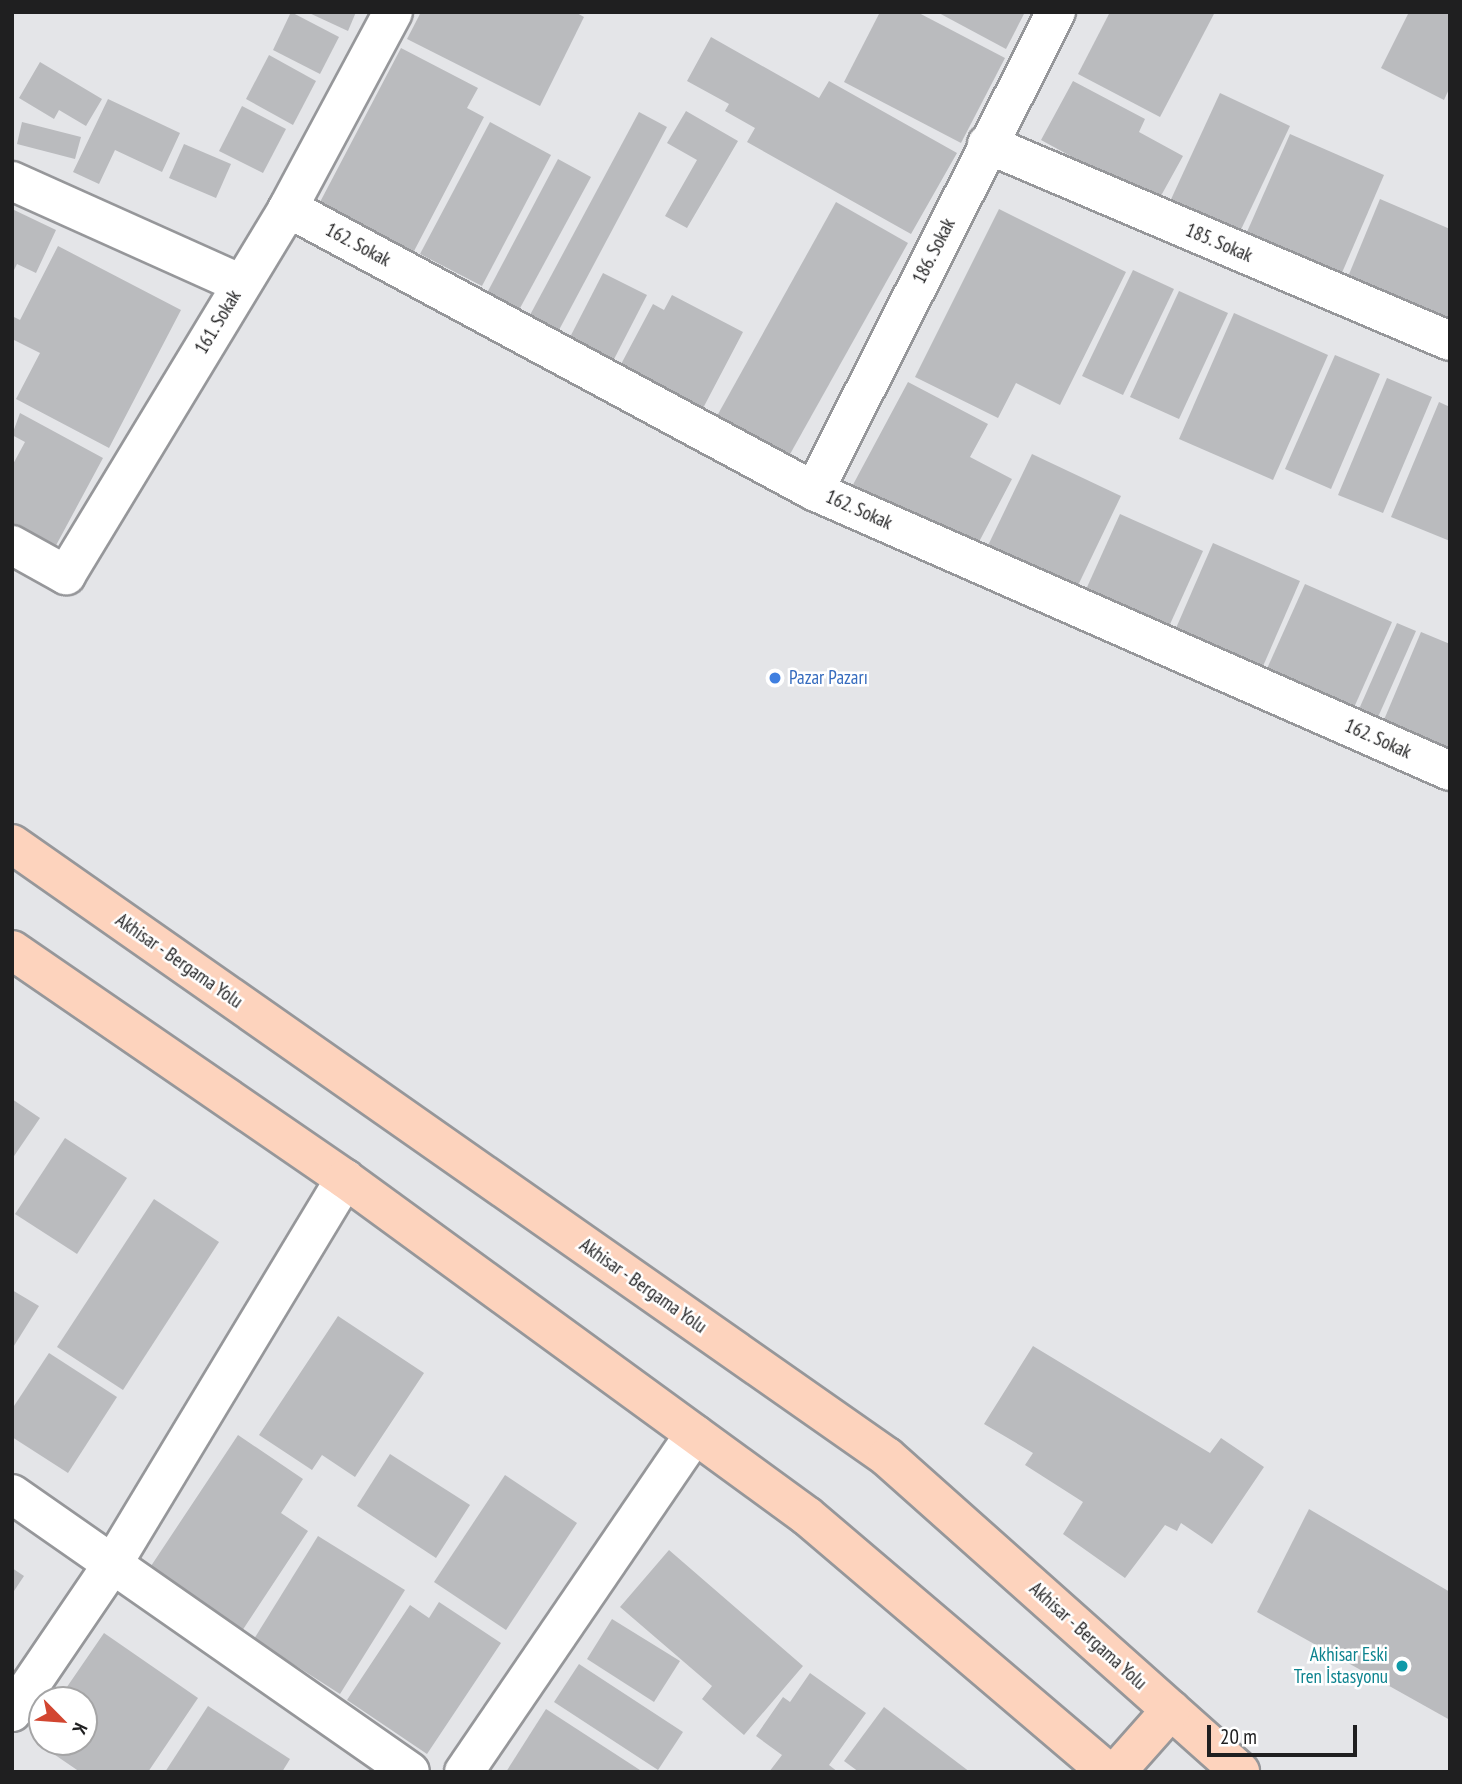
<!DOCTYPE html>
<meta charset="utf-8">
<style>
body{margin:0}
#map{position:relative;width:1462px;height:1784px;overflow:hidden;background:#e4e5e8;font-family:"PT Sans Narrow",sans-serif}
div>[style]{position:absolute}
.building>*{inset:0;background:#babbbe}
.roads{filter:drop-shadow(2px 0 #96979a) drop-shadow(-2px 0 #96979a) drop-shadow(0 2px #96979a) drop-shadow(0 -2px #96979a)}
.minor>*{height:38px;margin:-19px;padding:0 19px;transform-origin:19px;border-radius:19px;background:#fff}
.major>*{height:38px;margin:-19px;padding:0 19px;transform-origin:19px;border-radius:19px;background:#fdd3bd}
.dots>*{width:19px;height:19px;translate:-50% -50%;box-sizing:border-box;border:4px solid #fff;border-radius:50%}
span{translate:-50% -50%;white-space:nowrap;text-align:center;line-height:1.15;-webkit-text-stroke:5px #fff;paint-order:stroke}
.street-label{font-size:19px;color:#1f1f20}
.shop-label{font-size:19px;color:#366cbe}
.left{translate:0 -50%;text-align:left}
.culture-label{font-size:19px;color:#0d838f}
.right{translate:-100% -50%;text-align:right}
.frame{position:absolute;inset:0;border:14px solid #1f1f20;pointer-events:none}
.north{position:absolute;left:28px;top:1686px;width:70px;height:70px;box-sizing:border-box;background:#fff;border:2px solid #a5a5a6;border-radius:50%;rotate:115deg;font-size:19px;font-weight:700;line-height:28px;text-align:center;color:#1f1f20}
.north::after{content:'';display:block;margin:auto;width:24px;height:32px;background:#d24631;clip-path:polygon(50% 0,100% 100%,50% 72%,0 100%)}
.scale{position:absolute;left:1207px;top:1725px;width:150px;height:32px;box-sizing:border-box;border:4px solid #1f1f20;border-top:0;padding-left:9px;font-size:21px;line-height:24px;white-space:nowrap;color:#1f1f20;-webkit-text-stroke:5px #fff;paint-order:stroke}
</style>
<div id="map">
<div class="building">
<div style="clip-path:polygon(291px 12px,339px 37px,320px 74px,273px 50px)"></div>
<div style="clip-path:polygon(307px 12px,356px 12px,348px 31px)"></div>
<div style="clip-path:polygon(421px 12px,575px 12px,584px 17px,540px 106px,407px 39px)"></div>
<div style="clip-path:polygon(880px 12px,917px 12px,1005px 58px,961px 143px,844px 82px)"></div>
<div style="clip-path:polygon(937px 12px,1025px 12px,1006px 49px)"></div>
<div style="clip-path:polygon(1110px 12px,1215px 12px,1160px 117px,1078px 74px)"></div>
<div style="clip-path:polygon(1409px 12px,1450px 12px,1450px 87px,1444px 100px,1381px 68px)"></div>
<div style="clip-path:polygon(711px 37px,819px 98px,829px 81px,957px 153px,911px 234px,747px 142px,755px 128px,725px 111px,729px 104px,687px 81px)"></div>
<div style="clip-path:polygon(401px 48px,478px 88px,467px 108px,484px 117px,413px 253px,319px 204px)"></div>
<div style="clip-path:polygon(269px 55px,316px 81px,293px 125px,246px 99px)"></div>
<div style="clip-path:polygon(40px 62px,102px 99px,86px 126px,59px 110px,54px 119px,19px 98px)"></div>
<div style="clip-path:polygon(1073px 81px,1145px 119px,1139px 132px,1183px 156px,1157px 203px,1041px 140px)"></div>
<div style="clip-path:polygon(1220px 93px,1290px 126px,1236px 240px,1167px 208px)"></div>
<div style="clip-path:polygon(108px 99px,180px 133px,162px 172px,115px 150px,99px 184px,73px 172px)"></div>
<div style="clip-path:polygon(242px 106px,286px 129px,263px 173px,219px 151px)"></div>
<div style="clip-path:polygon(686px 111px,738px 141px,687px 228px,665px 216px,697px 160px,667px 143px)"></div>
<div style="clip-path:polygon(639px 112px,667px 127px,559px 330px,530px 315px)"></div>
<div style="clip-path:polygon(22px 122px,81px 137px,75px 159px,17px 144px)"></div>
<div style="clip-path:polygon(490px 122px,551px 155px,482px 286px,420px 254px)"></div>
<div style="clip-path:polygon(1290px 134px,1384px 175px,1338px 282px,1243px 241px)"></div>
<div style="clip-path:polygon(184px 144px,231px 164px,216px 198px,169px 178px)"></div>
<div style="clip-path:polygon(558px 159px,591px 177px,519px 310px,487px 293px)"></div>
<div style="clip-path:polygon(1380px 199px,1450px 229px,1450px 321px,1345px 284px)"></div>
<div style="clip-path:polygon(836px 202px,908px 243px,789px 456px,717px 416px)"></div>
<div style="clip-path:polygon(12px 209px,56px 230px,36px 273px,17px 264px,12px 274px)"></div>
<div style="clip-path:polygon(999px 209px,1126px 272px,1060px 405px,1016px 383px,998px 418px,915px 377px)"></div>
<div style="clip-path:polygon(58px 246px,181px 310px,109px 448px,16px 399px,40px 353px,12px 339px,12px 316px,20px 320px)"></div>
<div style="clip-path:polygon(1133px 270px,1174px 289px,1123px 395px,1082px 376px)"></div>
<div style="clip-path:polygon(603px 273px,647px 295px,611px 365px,567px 343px)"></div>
<div style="clip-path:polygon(1179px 291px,1228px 313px,1179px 419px,1130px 397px)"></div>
<div style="clip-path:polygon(672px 295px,743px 332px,701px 412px,619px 368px,653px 304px,664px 310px)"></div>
<div style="clip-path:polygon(1234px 313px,1328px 355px,1273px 480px,1179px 439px)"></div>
<div style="clip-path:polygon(1335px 355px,1380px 374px,1331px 489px,1285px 469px)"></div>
<div style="clip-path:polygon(1387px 378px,1432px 397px,1383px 513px,1338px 495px)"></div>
<div style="clip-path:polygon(908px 382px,988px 424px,970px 457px,1012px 479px,970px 559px,848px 494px)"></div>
<div style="clip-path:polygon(1439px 402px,1450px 407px,1450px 541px,1391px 517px)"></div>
<div style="clip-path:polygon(20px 413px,103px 458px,53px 551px,12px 529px,12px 466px,25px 442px,12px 435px)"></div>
<div style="clip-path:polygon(1032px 454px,1121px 496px,1070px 602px,981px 560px)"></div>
<div style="clip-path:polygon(1120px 514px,1203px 551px,1162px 642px,1079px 605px)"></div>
<div style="clip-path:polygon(1213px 543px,1300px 581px,1257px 680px,1170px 642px)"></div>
<div style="clip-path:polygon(1305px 584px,1392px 622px,1348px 721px,1261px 682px)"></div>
<div style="clip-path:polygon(1397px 623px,1416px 631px,1371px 733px,1352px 725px)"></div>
<div style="clip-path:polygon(1421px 632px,1450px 644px,1450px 763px,1378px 734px)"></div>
<div style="clip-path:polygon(12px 1099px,40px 1118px,12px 1159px)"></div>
<div style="clip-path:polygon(65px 1138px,127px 1178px,77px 1254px,15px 1214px)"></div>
<div style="clip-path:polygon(154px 1199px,219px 1242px,123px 1390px,57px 1347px)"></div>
<div style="clip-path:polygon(12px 1290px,39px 1306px,12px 1349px)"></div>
<div style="clip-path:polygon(338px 1316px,424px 1373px,355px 1477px,322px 1455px,312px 1470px,259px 1435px)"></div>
<div style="clip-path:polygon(1033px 1346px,1210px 1453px,1221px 1438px,1264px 1467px,1212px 1544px,1181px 1523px,1177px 1531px,1165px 1525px,1125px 1578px,1063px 1534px,1083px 1502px,1025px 1465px,1033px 1453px,984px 1424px)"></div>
<div style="clip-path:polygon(49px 1353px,117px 1397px,68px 1473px,12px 1437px,12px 1409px)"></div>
<div style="clip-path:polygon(238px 1435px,303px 1479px,281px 1513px,308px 1531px,242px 1631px,149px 1569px)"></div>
<div style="clip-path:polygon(390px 1454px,470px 1505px,436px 1558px,357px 1506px)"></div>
<div style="clip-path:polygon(505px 1475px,577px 1523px,506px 1630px,434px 1582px)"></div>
<div style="clip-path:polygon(1309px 1509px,1450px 1592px,1450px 1720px,1257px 1612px)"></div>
<div style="clip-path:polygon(318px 1536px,405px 1590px,340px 1694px,254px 1639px)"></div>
<div style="clip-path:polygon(669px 1550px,803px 1666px,744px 1735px,702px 1699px,712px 1686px,620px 1607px)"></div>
<div style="clip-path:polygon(12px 1568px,24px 1576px,12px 1594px)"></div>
<div style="clip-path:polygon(439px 1602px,501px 1643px,427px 1754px,347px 1700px,410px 1605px,429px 1618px)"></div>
<div style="clip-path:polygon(612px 1619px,680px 1661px,654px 1702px,587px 1659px)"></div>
<div style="clip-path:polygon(104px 1633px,198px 1698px,148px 1772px,80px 1772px,42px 1746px,84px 1742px,84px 1700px,58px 1700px)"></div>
<div style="clip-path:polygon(579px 1664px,683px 1732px,658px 1770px,554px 1702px)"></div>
<div style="clip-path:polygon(810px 1673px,866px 1713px,829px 1765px,838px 1772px,769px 1772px,782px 1755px,756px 1736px,783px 1697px,790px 1702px)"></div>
<div style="clip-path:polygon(208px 1706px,290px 1759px,282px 1772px,165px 1772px)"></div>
<div style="clip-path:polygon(884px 1707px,970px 1772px,859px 1772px,844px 1761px)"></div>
<div style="clip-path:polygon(546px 1709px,643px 1772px,506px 1772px)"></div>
</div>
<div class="roads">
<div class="minor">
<div style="left:987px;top:144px;width:503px;rotate:23.05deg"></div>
<div style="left:12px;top:181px;width:251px;rotate:24.2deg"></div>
<div style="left:288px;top:208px;width:597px;rotate:28.28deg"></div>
<div style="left:814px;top:491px;width:695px;rotate:23.76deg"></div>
<div style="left:814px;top:491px;width:537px;rotate:-63.2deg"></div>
<div style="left:12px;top:545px;width:62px;rotate:29.1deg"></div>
<div style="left:66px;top:575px;width:429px;rotate:-58.8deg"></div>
<div style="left:288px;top:208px;width:222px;rotate:-61.8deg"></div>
<div style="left:12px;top:1494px;width:485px;rotate:34.9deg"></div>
<div style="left:12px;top:1712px;width:178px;rotate:-55.8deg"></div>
<div style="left:112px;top:1565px;width:451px;rotate:-58.9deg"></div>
<div style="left:464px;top:1772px;width:409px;rotate:-55.7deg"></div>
</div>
<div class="major">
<div style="left:12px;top:844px;width:1068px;rotate:35.01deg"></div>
<div style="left:887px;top:1457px;width:473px;rotate:41.7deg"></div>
<div style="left:12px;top:950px;width:404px;rotate:34.5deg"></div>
<div style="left:345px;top:1179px;width:572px;rotate:36.11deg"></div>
<div style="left:807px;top:1516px;width:395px;rotate:40.4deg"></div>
<div style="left:1116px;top:1772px;width:83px;rotate:-48.4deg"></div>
</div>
</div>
<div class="dots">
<div style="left:775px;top:678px;background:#3f7fe0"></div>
<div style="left:1402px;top:1666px;background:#0f9aa8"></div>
</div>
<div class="street-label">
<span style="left:1219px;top:243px;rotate:23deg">185. Sokak</span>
<span style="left:358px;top:245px;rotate:28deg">162. Sokak</span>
<span style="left:934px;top:251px;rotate:-63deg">186. Sokak</span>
<span style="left:218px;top:322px;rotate:-59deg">161. Sokak</span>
<span style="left:859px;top:510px;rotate:24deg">162. Sokak</span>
<span style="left:1378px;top:739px;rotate:24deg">162. Sokak</span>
<span style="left:179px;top:961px;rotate:35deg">Akhisar - Bergama Yolu</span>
<span style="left:643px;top:1286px;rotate:35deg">Akhisar - Bergama Yolu</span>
<span style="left:1088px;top:1636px;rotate:42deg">Akhisar - Bergama Yolu</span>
</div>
<div class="shop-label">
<span class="left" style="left:789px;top:678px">Pazar Pazarı</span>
</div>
<div class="culture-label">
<span class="right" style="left:1388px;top:1666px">Akhisar Eski<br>Tren İstasyonu</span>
</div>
<div class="frame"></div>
<div class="north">K</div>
<div class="scale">20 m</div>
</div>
